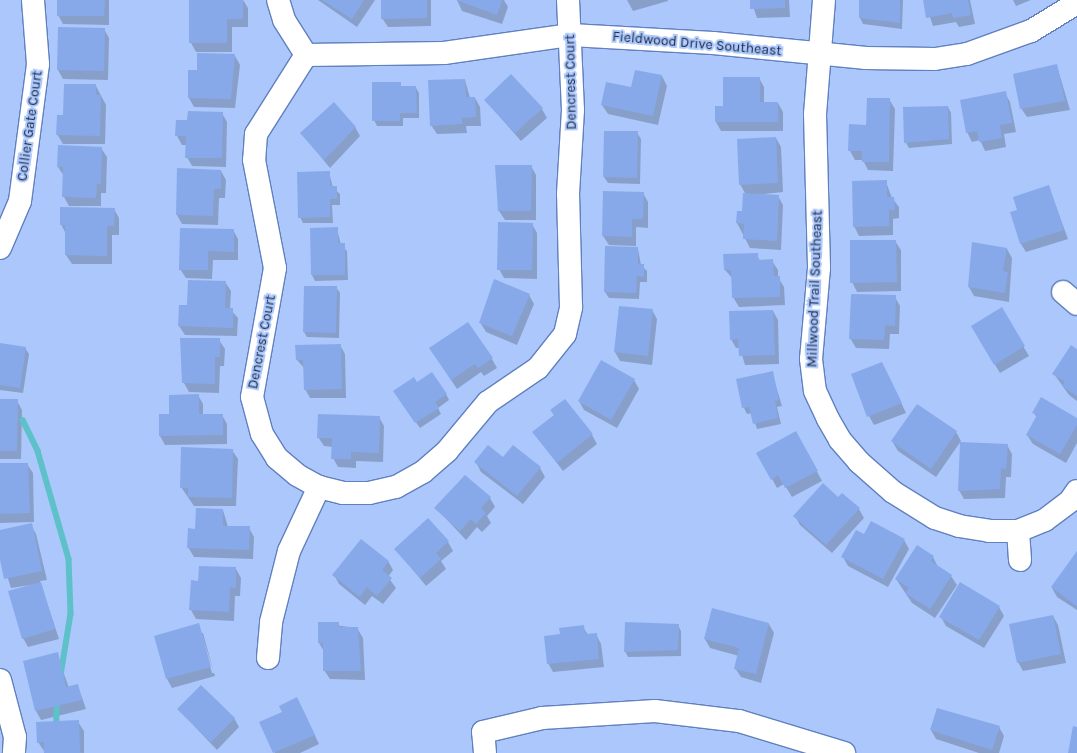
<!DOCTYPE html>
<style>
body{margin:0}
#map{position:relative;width:1077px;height:753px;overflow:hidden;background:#abc7fc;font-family:Karla,sans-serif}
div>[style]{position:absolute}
.shadow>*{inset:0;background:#0003}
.stream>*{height:5.5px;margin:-2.75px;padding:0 2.75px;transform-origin:2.75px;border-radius:2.75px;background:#5ec0c9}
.building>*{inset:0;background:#88a9e9}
.roads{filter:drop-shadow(1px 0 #6180be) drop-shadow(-1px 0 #6180be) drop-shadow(0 1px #6180be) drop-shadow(0 -1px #6180be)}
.street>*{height:22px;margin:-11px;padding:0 11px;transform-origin:11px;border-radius:11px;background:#fff}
span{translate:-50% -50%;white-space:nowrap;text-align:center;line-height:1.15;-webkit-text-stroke:4px #abc7fc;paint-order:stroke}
.street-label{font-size:14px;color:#1a2740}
</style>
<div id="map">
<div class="shadow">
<div style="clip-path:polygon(58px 0,109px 0,109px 25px,63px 24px,58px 15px)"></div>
<div style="clip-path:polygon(190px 0,243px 0,248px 8px,248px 27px,232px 27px,232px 52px,196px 52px,191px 43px)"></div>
<div style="clip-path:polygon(318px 0,375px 0,357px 27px)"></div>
<div style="clip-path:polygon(382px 0,431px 0,431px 26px,388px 27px,382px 18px)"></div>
<div style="clip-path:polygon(457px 0,504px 0,508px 7px,502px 24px,462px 11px)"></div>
<div style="clip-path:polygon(627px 0,668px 0,668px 1px,633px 11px)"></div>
<div style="clip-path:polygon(751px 0,789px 0,790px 17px,757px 18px)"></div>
<div style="clip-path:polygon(860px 0,903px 0,902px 29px,863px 24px,860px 18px)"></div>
<div style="clip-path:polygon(924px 0,970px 0,975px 24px,959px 27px,956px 22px,933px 26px)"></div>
<div style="clip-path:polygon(1013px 0,1031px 0,1016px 6px)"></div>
<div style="clip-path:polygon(59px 28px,104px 29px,109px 38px,108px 80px,63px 79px,58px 70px)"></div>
<div style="clip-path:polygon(235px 56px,240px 65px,235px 108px,194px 107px,189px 98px,198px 71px)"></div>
<div style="clip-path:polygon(1057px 66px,1070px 110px,1027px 117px,1021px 108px)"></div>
<div style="clip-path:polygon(662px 76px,667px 86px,658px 125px,608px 114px,602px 105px)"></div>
<div style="clip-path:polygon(759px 78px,764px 87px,764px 103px,778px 103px,783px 112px,783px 131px,721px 131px,716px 122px,724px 107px)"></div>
<div style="clip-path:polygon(465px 80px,470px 98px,475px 98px,480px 107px,481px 126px,466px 126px,467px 133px,437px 134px,431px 125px)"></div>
<div style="clip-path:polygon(400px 83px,402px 88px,416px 88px,419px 93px,419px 118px,403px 118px,403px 126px,377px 126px,374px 120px)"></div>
<div style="clip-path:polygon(96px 86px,106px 105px,105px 144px,63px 144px,57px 134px,64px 117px)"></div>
<div style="clip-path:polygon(1005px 93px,1010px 102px,1016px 132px,1004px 134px,1006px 147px,985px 151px,980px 140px,972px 142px,967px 132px)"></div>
<div style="clip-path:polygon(889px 99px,895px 109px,893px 171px,868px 170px,863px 160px,855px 160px,850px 151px)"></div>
<div style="clip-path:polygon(485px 100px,542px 109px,547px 118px,521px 141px)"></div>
<div style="clip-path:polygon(948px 107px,951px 113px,952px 144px,909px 148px,906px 143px)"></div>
<div style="clip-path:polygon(222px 113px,227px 122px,226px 167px,192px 166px,187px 157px,187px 145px,182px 145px,177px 136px,189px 122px)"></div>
<div style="clip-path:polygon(355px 127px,360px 136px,330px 168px,301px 133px)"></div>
<div style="clip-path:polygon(605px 132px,637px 133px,641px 139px,640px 184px,608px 183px,604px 177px)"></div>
<div style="clip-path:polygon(776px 138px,781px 147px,783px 192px,756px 195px,778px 196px,783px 205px,781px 250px,750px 248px,737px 223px,743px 212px,746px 195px,740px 184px)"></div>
<div style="clip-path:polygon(101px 148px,107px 157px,106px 193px,101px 193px,101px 206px,69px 206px,64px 197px,64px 176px,58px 167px)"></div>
<div style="clip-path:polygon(531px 166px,536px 175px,536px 220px,505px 220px,499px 211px)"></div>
<div style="clip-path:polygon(221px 171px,226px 180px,225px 198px,219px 198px,218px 225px,182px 224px,177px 215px)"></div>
<div style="clip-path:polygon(329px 172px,333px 188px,340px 194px,340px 205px,332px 205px,333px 223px,303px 223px,300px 217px)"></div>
<div style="clip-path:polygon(886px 182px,892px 198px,899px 207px,899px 218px,893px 219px,893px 235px,859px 236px,854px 226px)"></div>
<div style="clip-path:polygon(1049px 187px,1068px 239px,1026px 252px,1021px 244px,1019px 211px)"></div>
<div style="clip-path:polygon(604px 192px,643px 193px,648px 202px,648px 228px,636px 227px,636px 246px,609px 245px,603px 236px)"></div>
<div style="clip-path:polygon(114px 209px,119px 218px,119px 235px,112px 235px,112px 264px,72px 264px,66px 255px,66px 234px,61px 224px)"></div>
<div style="clip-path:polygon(532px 224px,537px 233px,537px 279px,504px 278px,499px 269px)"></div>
<div style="clip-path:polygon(337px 229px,341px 245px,347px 251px,348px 280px,315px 281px,312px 275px)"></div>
<div style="clip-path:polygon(233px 230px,238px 239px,238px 260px,213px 260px,212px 279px,186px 278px,180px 269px)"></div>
<div style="clip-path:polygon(895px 241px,901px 250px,901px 291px,857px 292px,852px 282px)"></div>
<div style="clip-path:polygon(973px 244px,1007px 249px,1012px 258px,1009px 302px,974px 296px,969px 287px)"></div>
<div style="clip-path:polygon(607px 248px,638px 249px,641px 265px,647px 271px,647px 282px,640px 282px,639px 299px,609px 298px,605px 292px)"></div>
<div style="clip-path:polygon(757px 255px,760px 261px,772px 261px,778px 270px,778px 277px,784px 287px,785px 305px,739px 307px,733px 297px,733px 279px,725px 270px)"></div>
<div style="clip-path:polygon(495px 280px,529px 295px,534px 304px,517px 345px,486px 332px,480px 322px)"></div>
<div style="clip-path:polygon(225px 282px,231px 291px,230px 309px,238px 318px,237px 336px,185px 335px,179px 326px,189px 306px)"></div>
<div style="clip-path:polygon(336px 287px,340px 293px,339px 338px,307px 337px,304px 332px)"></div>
<div style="clip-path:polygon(895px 297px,900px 306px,899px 334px,890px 334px,889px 349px,856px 348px,850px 338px)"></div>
<div style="clip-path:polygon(1001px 309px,1029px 356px,1000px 373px,972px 327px)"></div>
<div style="clip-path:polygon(652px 310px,657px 319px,652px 365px,620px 361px,615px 352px)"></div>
<div style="clip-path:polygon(773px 311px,778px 320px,779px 364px,745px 365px,740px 348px,736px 348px,731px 339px)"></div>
<div style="clip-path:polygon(219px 340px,225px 349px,224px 366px,220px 366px,219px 393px,189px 392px,184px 383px)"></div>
<div style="clip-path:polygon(0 344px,25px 348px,29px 354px,23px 393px,0 390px)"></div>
<div style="clip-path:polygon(340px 345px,345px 354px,346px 398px,310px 398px,305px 389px,305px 369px,297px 360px,297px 346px)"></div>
<div style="clip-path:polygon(1077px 351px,1077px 401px,1069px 395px,1054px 374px)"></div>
<div style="clip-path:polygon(436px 357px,492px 359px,497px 368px,484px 376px,481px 372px,457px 389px)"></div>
<div style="clip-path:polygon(772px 373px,782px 406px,777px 407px,781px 424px,757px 429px,752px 413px,747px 414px,744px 408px,738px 380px)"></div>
<div style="clip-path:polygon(887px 373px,906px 413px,874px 425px,869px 416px)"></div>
<div style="clip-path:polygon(634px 380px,639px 389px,617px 428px,584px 410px,579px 401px)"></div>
<div style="clip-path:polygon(417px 383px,446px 394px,449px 400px,438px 408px,441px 414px,420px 428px,398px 397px)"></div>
<div style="clip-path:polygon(198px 395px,203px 404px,203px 415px,222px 415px,227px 424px,227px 444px,165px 445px,160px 436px,170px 415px)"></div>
<div style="clip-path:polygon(0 400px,17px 401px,22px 410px,21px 459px,0 459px)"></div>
<div style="clip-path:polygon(1034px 413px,1077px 419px,1077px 443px,1066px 463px,1033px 444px,1027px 435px,1037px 418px)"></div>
<div style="clip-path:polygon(379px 417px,384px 426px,383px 462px,356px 461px,356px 468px,338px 467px,333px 458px,333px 447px,324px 446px,318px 437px)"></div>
<div style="clip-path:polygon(956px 432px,961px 441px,936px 477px,898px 451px,892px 441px)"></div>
<div style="clip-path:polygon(534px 433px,592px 435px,597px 444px,563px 471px)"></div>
<div style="clip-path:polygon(801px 442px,822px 481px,792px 497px,784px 484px,777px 488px,758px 453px)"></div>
<div style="clip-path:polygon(1007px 445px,1012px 454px,1011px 477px,1006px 477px,1005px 498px,964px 499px,959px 490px)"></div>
<div style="clip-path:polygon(232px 450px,238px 459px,236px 506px,194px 506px,181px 487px)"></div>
<div style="clip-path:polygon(503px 459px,540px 468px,545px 477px,523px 504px,481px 472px,476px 462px)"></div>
<div style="clip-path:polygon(27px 464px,33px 473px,34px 522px,0 523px,0 465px)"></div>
<div style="clip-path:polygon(490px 498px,495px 507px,487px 516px,491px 523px,482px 532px,477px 527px,466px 540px,436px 508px)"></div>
<div style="clip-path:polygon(859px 509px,864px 518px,832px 553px,800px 525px,795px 516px)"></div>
<div style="clip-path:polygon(223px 510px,228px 527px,249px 528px,254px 537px,253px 559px,194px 557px,188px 547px,196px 530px)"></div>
<div style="clip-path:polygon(31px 525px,36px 534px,47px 580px,40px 581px,59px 639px,28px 647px,23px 638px,37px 584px,11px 588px,0 554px,0 532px)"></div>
<div style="clip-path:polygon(864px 536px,904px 540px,909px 549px,888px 587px,848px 566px,843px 557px)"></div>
<div style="clip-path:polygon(448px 542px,453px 551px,441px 561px,446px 569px,426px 586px,396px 549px)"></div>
<div style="clip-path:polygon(1077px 553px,1077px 610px,1057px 597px,1052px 588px)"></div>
<div style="clip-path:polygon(933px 557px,938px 567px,951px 576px,957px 585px,935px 618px,912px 603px,896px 579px)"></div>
<div style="clip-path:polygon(388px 561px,393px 570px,388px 577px,396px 588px,383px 604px,372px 596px,365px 605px,339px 584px,334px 575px)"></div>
<div style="clip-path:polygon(236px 569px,241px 578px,240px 596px,235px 596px,234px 621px,196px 619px,191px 610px,199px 582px)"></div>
<div style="clip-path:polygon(999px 607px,1004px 616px,984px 648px,946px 626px,941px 617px)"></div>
<div style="clip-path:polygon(1053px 616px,1058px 625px,1066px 663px,1023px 671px,1018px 662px)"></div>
<div style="clip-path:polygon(319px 623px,357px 628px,363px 638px,365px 680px,330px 679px,324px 670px,325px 653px,319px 643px)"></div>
<div style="clip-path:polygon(769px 624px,774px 633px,761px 683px,741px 677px,735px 668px,739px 656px,710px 648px,705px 639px)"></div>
<div style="clip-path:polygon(evenodd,199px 625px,215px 676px,172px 688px,167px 679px,199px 625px,200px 633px,203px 633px,214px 673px,212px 673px,200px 633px)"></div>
<div style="clip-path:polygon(678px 625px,681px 631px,681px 656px,628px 657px,625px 651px)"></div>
<div style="clip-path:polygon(583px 627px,588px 635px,596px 634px,601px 644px,604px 667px,553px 672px,548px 663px,561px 635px)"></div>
<div style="clip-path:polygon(57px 654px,69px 688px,78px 686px,86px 709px,41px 720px,36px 711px)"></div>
<div style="clip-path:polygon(302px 708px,319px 744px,300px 753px,275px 753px,260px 723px)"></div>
<div style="clip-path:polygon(179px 710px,234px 718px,239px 727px,217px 750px)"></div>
<div style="clip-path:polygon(78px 722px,84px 731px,84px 753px,44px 751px,38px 742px)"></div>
<div style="clip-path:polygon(999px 727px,1004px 736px,999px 753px,979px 753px,936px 739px,931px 730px)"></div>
</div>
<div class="stream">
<div style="left:23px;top:420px;width:34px;rotate:64deg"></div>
<div style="left:38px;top:451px;width:112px;rotate:74deg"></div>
<div style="left:69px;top:559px;width:55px;rotate:87.9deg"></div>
<div style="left:71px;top:614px;width:63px;rotate:99.2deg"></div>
<div style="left:56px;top:728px;width:28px;rotate:-88deg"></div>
</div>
<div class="building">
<div style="clip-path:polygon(57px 0,105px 0,104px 16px,57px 16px)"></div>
<div style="clip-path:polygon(189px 0,243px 0,243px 19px,227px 19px,227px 43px,189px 43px)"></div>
<div style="clip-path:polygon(322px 0,364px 0,352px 19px)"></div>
<div style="clip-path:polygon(381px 0,427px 0,427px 18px,381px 19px)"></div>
<div style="clip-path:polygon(456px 0,502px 0,497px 15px)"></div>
<div style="clip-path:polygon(750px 0,785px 0,785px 8px,750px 9px)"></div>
<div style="clip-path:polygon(859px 0,900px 0,900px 23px,859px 18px)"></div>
<div style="clip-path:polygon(923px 0,968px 0,971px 15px,953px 18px,952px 13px,926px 18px)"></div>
<div style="clip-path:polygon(58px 27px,105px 28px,104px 71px,57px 70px)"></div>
<div style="clip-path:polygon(197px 53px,235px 54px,231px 99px,188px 98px,188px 70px,197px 70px)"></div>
<div style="clip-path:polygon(1057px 64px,1065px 101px,1020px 109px,1013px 74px)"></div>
<div style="clip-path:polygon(635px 70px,662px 75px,653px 116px,601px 105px,606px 82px,631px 87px)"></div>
<div style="clip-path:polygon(511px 74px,543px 108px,515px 133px,484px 100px)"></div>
<div style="clip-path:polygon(723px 77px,760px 77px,760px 102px,778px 102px,778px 122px,715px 122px,715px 106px,723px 106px)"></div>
<div style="clip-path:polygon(465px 79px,466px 97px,475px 97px,476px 117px,462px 118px,462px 124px,430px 126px,428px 80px)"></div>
<div style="clip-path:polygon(372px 82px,401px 82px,401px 86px,416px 86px,417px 113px,400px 113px,400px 121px,372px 121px)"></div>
<div style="clip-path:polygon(64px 84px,96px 84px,96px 95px,101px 95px,100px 136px,56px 135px,57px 115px,63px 115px)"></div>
<div style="clip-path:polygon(1006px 91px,1012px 123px,1000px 125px,1002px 138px,979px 142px,977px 131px,966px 133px,960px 100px)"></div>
<div style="clip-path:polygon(867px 98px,890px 98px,889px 162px,862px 162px,862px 151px,848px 151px,849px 124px,866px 125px)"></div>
<div style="clip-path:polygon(334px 102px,356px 127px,324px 160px,300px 133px)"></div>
<div style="clip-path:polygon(948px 106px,949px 139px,904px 143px,903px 107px)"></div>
<div style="clip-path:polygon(188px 111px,223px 112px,222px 158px,185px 158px,186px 136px,175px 136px,176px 120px,187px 120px)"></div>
<div style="clip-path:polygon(604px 131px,638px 131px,637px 178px,603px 177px)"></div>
<div style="clip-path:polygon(776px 137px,778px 183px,739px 185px,737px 139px)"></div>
<div style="clip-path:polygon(58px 145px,102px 147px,101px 184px,97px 184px,96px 198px,62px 197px,63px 167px,57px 167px)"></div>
<div style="clip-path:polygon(495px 165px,532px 165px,531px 211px,498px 211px)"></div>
<div style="clip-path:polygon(177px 168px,221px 170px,221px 189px,214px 189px,213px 216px,176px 215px)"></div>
<div style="clip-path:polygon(330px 171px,330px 186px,337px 186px,337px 199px,330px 199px,330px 217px,298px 218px,297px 172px)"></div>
<div style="clip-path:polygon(887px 180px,887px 197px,894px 197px,895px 210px,889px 210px,889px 226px,853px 227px,852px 181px)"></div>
<div style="clip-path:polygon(1049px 185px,1064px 230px,1020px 244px,1010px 212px,1017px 210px,1013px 197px)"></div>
<div style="clip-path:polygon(603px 191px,644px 192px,643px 219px,632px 219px,632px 237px,602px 236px)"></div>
<div style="clip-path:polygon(743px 193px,779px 195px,777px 241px,743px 239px,744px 224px,736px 223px,737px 211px,742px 211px)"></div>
<div style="clip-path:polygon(60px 207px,115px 208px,114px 226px,107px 226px,107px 256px,65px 255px,65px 225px,60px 225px)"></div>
<div style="clip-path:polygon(498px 222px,533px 223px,532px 270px,497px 270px)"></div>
<div style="clip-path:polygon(338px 227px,338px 243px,345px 243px,345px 275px,311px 275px,310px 228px)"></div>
<div style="clip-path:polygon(180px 228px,234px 229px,234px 252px,208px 251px,208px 270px,179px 270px)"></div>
<div style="clip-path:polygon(850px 240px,896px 240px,897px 282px,850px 283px)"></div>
<div style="clip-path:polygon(972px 242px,1007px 248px,1003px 271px,1008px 272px,1005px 293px,968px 287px)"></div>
<div style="clip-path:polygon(605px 246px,638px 247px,638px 264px,644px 264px,644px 277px,637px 276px,636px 293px,604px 292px)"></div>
<div style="clip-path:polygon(758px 253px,758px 260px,773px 259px,774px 276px,780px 276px,780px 297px,732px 298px,731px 270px,724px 270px,723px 254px)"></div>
<div style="clip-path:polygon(494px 279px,530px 294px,512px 336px,479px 323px)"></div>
<div style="clip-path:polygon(188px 280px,226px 281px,225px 308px,233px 308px,233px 328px,178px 326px,179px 305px,187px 305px)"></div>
<div style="clip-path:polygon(304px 286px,337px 286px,336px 333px,303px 332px)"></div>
<div style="clip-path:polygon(851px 294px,896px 295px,895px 326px,885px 325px,884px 340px,849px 339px)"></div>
<div style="clip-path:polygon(619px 306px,653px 309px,648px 356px,614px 352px)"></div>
<div style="clip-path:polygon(1002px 307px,1025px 346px,994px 365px,971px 326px)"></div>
<div style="clip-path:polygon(773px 310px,775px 355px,739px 356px,738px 339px,730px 340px,729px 311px)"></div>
<div style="clip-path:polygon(468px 322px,493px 358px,478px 368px,475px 364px,451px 380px,429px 348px)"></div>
<div style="clip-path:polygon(180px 338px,220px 338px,220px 357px,215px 357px,215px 384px,182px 383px)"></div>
<div style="clip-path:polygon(0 343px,26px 347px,20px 388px,0 385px)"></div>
<div style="clip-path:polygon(341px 344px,342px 389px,304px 390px,303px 360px,296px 360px,295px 345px)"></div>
<div style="clip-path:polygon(1071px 345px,1077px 349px,1077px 396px,1062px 386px,1065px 382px,1052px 374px)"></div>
<div style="clip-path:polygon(601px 360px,635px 379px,611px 420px,578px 401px)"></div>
<div style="clip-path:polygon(882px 362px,902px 403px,867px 417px,851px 374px)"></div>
<div style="clip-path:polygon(773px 371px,779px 400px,775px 401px,778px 418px,753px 424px,749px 407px,742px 408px,736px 379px)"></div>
<div style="clip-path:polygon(432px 372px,447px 394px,435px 402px,439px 408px,415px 423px,393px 391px,414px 377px,417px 382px)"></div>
<div style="clip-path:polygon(199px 394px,199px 414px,223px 414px,223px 435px,159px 436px,159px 414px,169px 414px,169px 395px)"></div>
<div style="clip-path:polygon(1041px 397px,1077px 418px,1077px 425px,1060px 454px,1026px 435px,1037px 415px,1032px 413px)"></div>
<div style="clip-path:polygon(0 399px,18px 399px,17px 451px,0 451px)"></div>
<div style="clip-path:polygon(565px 399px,593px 434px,557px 463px,532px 432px,554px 415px,550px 410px)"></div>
<div style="clip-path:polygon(917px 404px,957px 431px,931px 469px,891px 441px)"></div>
<div style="clip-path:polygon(318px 414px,380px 416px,379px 453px,351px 452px,351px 459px,331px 459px,332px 438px,317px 438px)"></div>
<div style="clip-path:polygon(796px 431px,818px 471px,785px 488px,778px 475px,771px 480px,756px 453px)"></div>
<div style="clip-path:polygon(960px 442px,1008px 444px,1006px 469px,1001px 468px,1000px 489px,958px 491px)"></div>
<div style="clip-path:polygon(488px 445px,503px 457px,513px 445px,541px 467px,517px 496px,474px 462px)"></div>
<div style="clip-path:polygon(181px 447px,233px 449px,232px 498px,188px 497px,188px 488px,180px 488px)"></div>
<div style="clip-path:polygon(0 463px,28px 463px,30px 513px,0 514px)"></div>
<div style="clip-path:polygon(465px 475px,491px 497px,481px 508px,486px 513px,476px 524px,471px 519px,460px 531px,434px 508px)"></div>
<div style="clip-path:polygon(823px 483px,838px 497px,842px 493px,860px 508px,826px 545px,793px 516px)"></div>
<div style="clip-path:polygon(196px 508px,223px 509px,223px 526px,250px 526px,249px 550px,187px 548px,188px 528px,195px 529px)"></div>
<div style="clip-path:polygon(428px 518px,449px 541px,436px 553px,441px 559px,420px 578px,394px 549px)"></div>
<div style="clip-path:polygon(871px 521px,905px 539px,883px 579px,841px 557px,856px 530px,864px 534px)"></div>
<div style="clip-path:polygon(32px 523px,42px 571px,4px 579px,0 560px,0 530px)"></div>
<div style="clip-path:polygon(361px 539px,389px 561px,382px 570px,392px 578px,377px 596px,367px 587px,360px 597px,332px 575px)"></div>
<div style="clip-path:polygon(917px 545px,934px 556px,931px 561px,952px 575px,930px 609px,905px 593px,909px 588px,895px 579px)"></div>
<div style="clip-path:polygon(1077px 551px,1077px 606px,1051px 587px)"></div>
<div style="clip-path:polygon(199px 566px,236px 567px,236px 588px,230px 587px,229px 612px,189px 610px,191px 580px,198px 581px)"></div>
<div style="clip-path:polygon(41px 582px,55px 629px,22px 639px,8px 591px)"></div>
<div style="clip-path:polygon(960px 582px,1000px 606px,979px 640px,939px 617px)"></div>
<div style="clip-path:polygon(712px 608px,769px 623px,756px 674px,734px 669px,739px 648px,704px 639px)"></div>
<div style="clip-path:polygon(1053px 615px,1061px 654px,1017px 663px,1009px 624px)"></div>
<div style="clip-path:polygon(318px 622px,339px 622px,339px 627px,358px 627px,361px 671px,323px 671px,323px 643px,318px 643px)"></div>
<div style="clip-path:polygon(625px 622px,679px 624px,678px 650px,624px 652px)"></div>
<div style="clip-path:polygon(199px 623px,211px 667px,166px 679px,154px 636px)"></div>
<div style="clip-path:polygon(584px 625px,585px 634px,597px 633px,599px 659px,547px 664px,544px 636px,560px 634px,559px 628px)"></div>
<div style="clip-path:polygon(58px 652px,66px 687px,78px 684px,82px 700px,35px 711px,23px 661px)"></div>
<div style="clip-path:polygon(201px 685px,235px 718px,211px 742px,177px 709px)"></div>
<div style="clip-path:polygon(297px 697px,315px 735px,273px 753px,259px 722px,282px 712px,279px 706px)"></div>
<div style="clip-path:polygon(937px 708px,1000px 726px,992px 750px,930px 730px)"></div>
<div style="clip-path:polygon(79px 720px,80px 753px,44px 753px,44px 742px,37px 743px,36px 722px)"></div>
<div style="clip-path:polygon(1073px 726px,1077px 727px,1077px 753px,1068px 753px)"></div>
</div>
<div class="roads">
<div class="street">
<div style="left:278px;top:0;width:21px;rotate:73deg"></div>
<div style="left:284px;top:20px;width:41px;rotate:57.8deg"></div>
<div style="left:306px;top:55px;width:93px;rotate:122.3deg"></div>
<div style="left:256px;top:134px;width:26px;rotate:94deg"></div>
<div style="left:254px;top:160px;width:110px;rotate:79deg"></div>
<div style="left:275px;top:268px;width:131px;rotate:100.1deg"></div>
<div style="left:252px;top:397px;width:38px;rotate:75deg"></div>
<div style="left:262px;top:434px;width:28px;rotate:58deg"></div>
<div style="left:277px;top:458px;width:26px;rotate:40deg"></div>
<div style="left:297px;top:475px;width:25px;rotate:29deg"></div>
<div style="left:319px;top:487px;width:25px;rotate:14deg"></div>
<div style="left:343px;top:493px;width:26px"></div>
<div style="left:369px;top:493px;width:28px;rotate:-13deg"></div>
<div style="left:396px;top:487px;width:31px;rotate:-29deg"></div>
<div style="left:423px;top:472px;width:32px;rotate:-41deg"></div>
<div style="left:447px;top:451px;width:64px;rotate:-50.1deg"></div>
<div style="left:488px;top:402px;width:60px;rotate:-34.2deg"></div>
<div style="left:538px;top:368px;width:43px;rotate:-51.5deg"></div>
<div style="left:565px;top:334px;width:28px;rotate:-77deg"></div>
<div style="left:571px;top:307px;width:113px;rotate:-91.5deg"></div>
<div style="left:568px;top:194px;width:84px;rotate:-86.6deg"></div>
<div style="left:573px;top:110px;width:110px;rotate:-92.6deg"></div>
<div style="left:824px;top:0;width:114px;rotate:94.5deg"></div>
<div style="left:815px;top:114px;width:154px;rotate:88.5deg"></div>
<div style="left:819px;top:268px;width:91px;rotate:95deg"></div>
<div style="left:811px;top:359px;width:32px;rotate:83deg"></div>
<div style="left:815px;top:391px;width:31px;rotate:65deg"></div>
<div style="left:828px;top:419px;width:24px;rotate:60deg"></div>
<div style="left:840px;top:440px;width:29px;rotate:49deg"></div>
<div style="left:859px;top:462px;width:45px;rotate:41.4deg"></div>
<div style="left:893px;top:492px;width:49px;rotate:31.8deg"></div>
<div style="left:935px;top:518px;width:25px;rotate:18deg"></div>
<div style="left:959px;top:526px;width:30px;rotate:9deg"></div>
<div style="left:989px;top:531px;width:29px"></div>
<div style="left:1018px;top:531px;width:29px;rotate:-22deg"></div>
<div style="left:1045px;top:520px;width:31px;rotate:-37deg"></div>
<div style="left:1070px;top:501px;width:12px;rotate:-55deg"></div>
<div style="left:306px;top:55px;width:138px;rotate:-0.8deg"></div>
<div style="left:444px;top:53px;width:128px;rotate:-8.1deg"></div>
<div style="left:571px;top:35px;width:142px;rotate:3.2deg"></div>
<div style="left:713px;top:43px;width:154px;rotate:5.6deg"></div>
<div style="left:866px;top:58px;width:69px;rotate:0.8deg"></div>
<div style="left:935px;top:59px;width:32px;rotate:-9deg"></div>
<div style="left:967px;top:54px;width:68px;rotate:-19.8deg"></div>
<div style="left:1031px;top:31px;width:54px;rotate:-31.3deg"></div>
<div style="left:0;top:248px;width:51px;rotate:-66.9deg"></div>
<div style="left:20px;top:201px;width:138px;rotate:-82.5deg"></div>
<div style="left:38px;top:64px;width:64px;rotate:-94.5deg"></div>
<div style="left:1063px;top:292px;width:18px;rotate:41deg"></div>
<div style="left:1018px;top:531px;width:29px;rotate:86deg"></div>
<div style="left:268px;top:658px;width:36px;rotate:-85deg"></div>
<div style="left:271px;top:622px;width:73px;rotate:-75.8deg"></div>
<div style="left:289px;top:551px;width:71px;rotate:-64.9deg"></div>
<div style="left:0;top:680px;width:59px;rotate:75.3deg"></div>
<div style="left:15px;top:737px;width:16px;rotate:94deg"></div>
<div style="left:485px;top:753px;width:21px;rotate:-95deg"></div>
<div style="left:483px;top:732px;width:61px;rotate:-13.3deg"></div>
<div style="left:542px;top:718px;width:113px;rotate:-3.5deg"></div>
<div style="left:655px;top:711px;width:85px;rotate:6.8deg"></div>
<div style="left:739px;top:721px;width:110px;rotate:16.9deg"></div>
</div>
</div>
<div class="street-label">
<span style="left:697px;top:44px;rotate:5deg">Fieldwood Drive Southeast</span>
<span style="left:571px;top:82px;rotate:-91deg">Dencrest Court</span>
<span style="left:30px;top:126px;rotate:-82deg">Collier Gate Court</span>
<span style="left:815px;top:289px;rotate:-88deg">Millwood Trail Southeast</span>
<span style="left:262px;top:342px;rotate:-79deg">Dencrest Court</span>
</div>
</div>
